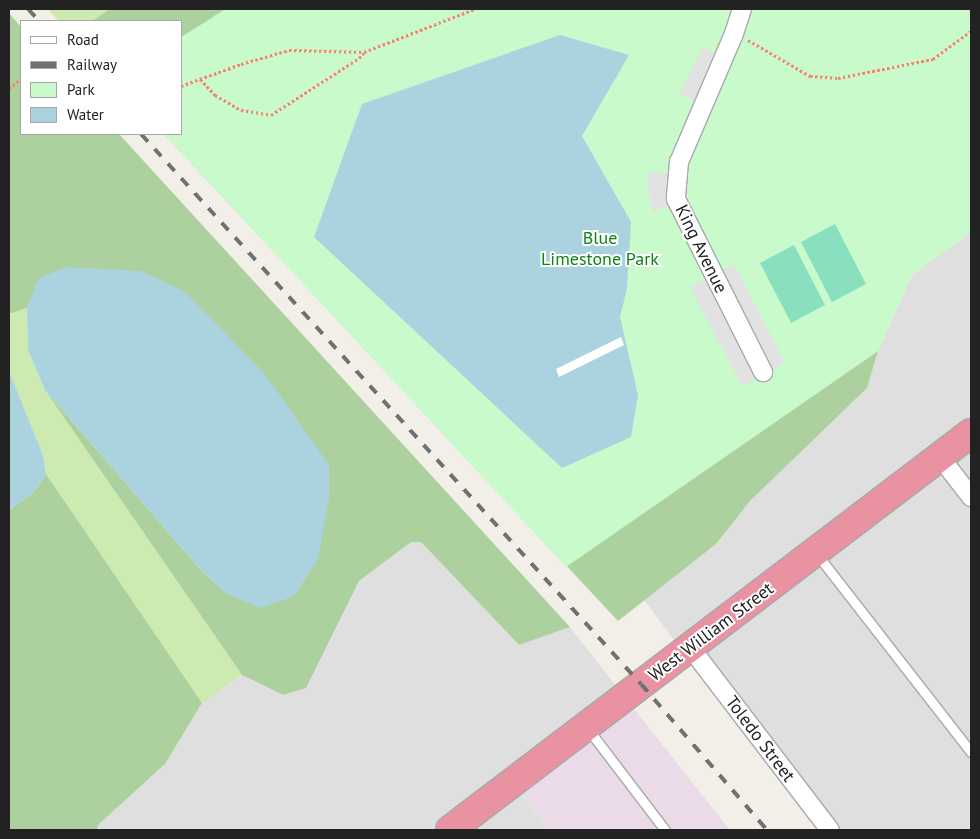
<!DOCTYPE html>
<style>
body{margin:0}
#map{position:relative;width:980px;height:839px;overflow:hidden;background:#f2efe9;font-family:"PT Sans",sans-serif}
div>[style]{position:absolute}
.residential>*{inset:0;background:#e0dfdf}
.industrial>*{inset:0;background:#ebdbe8}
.grass>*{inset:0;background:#cdebb0}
.forest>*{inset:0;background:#add19e}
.park>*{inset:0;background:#c8facc}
.pitch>*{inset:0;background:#88e0be}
.parking>*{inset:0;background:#e2e2e2}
.water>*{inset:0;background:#aad3df}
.pier>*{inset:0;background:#fff}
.path>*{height:3px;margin-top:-1.5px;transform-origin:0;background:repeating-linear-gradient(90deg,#fa8072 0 2.5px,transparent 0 5px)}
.roads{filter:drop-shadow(1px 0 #a9a9a9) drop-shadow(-1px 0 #a9a9a9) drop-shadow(0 1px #a9a9a9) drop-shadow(0 -1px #a9a9a9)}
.lane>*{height:9px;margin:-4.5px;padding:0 4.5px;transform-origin:4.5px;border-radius:4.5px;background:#fff}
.street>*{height:18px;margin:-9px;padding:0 9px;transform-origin:9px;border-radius:9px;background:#fff}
.highway>*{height:28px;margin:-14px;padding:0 14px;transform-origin:14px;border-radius:14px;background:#e892a2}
.rail>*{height:4px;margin-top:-2px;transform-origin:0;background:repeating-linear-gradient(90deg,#707070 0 10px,transparent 0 20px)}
span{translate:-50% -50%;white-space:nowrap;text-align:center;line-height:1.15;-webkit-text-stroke:4px #fff;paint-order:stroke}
.park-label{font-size:18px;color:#0c8416}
.street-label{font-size:18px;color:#222}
.frame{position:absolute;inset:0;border:10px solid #222;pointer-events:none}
.legend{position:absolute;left:20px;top:20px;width:162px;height:115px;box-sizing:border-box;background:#fff;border:1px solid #a7a7a7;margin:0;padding:6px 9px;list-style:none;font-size:15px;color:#222}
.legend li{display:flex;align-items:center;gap:10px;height:25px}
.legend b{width:25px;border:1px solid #a7a7a7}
</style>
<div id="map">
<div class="residential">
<div style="clip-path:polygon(971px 232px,971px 830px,817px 830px,644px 600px,716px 544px,750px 501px,867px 388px,878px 351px,912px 275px)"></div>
<div style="clip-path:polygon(411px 542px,421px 542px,519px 645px,570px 627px,630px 704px,520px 791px,548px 830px,97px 830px,99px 824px,165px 764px,202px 703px,242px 675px,283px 695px,306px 688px,359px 581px)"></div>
</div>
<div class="industrial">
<div style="clip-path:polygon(630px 704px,730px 830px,548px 830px,520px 790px)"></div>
</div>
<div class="grass">
<div style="clip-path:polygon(47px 9px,110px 9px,92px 21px,59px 21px)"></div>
<div style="clip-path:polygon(27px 308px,28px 350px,45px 390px,242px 675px,202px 703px,46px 474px,43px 455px,9px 371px,9px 314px)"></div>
</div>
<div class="forest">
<div style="clip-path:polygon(110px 9px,226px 9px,213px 17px,739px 447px,878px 351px,867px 388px,750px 501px,716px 544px,618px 621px,164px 134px,181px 134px,181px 21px,92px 21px)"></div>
<div style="clip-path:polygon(9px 13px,21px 27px,21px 134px,119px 134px,570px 627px,519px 645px,421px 542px,411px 542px,359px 581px,306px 688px,283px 695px,242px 675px,45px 390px,201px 570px,227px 594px,39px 279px,27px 308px,9px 314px)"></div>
<div style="clip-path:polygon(46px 474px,202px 703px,165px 764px,99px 824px,97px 830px,9px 830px,9px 510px,34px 492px)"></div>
</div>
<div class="park">
<div style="clip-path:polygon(226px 9px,971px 9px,971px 232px,912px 275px,878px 351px,566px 567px,164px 134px,181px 134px,181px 37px)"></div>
</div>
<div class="pitch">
<div style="clip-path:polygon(835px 224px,866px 284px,832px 302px,801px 242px)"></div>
<div style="clip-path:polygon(794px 245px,825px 305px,791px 323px,760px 263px)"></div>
</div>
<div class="parking">
<div style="clip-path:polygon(703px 47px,733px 62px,708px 109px,679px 94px)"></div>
<div style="clip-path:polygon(648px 173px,680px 173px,681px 200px,653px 212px,647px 188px)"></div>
<div style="clip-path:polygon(734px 264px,785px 363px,742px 386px,690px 287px)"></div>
</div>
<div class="water">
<div style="clip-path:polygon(560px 35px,629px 55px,582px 136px,631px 222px,627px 289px,620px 317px,638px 395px,631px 437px,562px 468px,314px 237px,362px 104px)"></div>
<div style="clip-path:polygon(65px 267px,141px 271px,184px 291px,264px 373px,329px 465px,329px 498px,318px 559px,294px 596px,261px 608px,227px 594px,201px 570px,45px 390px,28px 350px,27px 308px,38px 279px)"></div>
<div style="clip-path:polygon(9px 371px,43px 455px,46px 474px,34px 492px,9px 510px)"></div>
</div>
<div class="pier">
<div style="clip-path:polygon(621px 337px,624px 345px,559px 377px,556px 369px)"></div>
</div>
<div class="path">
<div style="left:748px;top:40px;width:72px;rotate:30.1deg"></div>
<div style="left:810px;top:76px;width:28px;rotate:4deg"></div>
<div style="left:838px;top:78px;width:97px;rotate:-11.3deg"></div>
<div style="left:933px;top:59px;width:47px;rotate:-36.4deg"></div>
<div style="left:200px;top:79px;width:22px;rotate:47deg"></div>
<div style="left:215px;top:95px;width:30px;rotate:30deg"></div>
<div style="left:241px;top:110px;width:30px;rotate:9deg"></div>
<div style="left:271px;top:115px;width:105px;rotate:-32.9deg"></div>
<div style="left:359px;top:58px;width:7px;rotate:-45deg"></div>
<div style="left:181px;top:86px;width:64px;rotate:-20.1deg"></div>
<div style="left:241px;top:64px;width:50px;rotate:-16.3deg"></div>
<div style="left:289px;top:50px;width:75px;rotate:1.5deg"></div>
<div style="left:364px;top:52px;width:119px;rotate:-21.2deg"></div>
<div style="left:9px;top:89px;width:16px;rotate:-40deg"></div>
</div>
<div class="roads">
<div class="lane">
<div style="left:816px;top:553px;width:252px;rotate:52.1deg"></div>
<div style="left:588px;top:729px;width:127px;rotate:52.7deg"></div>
</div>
<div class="street">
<div style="left:742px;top:9px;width:28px;rotate:108deg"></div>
<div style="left:733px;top:36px;width:137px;rotate:113.2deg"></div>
<div style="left:679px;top:162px;width:37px;rotate:95deg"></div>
<div style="left:676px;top:199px;width:194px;rotate:63.3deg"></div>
<div style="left:940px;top:457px;width:51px;rotate:52.2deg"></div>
<div style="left:690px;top:647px;width:230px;rotate:52.6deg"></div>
</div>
<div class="highway">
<div style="left:450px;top:830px;width:655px;rotate:-37.31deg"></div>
</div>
</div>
<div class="rail">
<div style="left:28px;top:9px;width:16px;rotate:47deg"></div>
<div style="left:141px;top:134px;width:743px;rotate:47.73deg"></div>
<div style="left:641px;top:684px;width:193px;rotate:49.2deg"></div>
</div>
<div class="park-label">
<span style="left:600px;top:249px">Blue<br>Limestone Park</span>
</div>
<div class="street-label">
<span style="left:701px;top:249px;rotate:64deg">King Avenue</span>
<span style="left:711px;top:632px;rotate:-37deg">West William Street</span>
<span style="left:760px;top:739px;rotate:53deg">Toledo Street</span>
</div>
<div class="frame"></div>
<ul class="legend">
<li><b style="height:6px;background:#fff"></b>Road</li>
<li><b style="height:6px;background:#707070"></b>Railway</li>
<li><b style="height:14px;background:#c8facc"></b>Park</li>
<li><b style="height:14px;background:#aad3df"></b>Water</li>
</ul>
</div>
